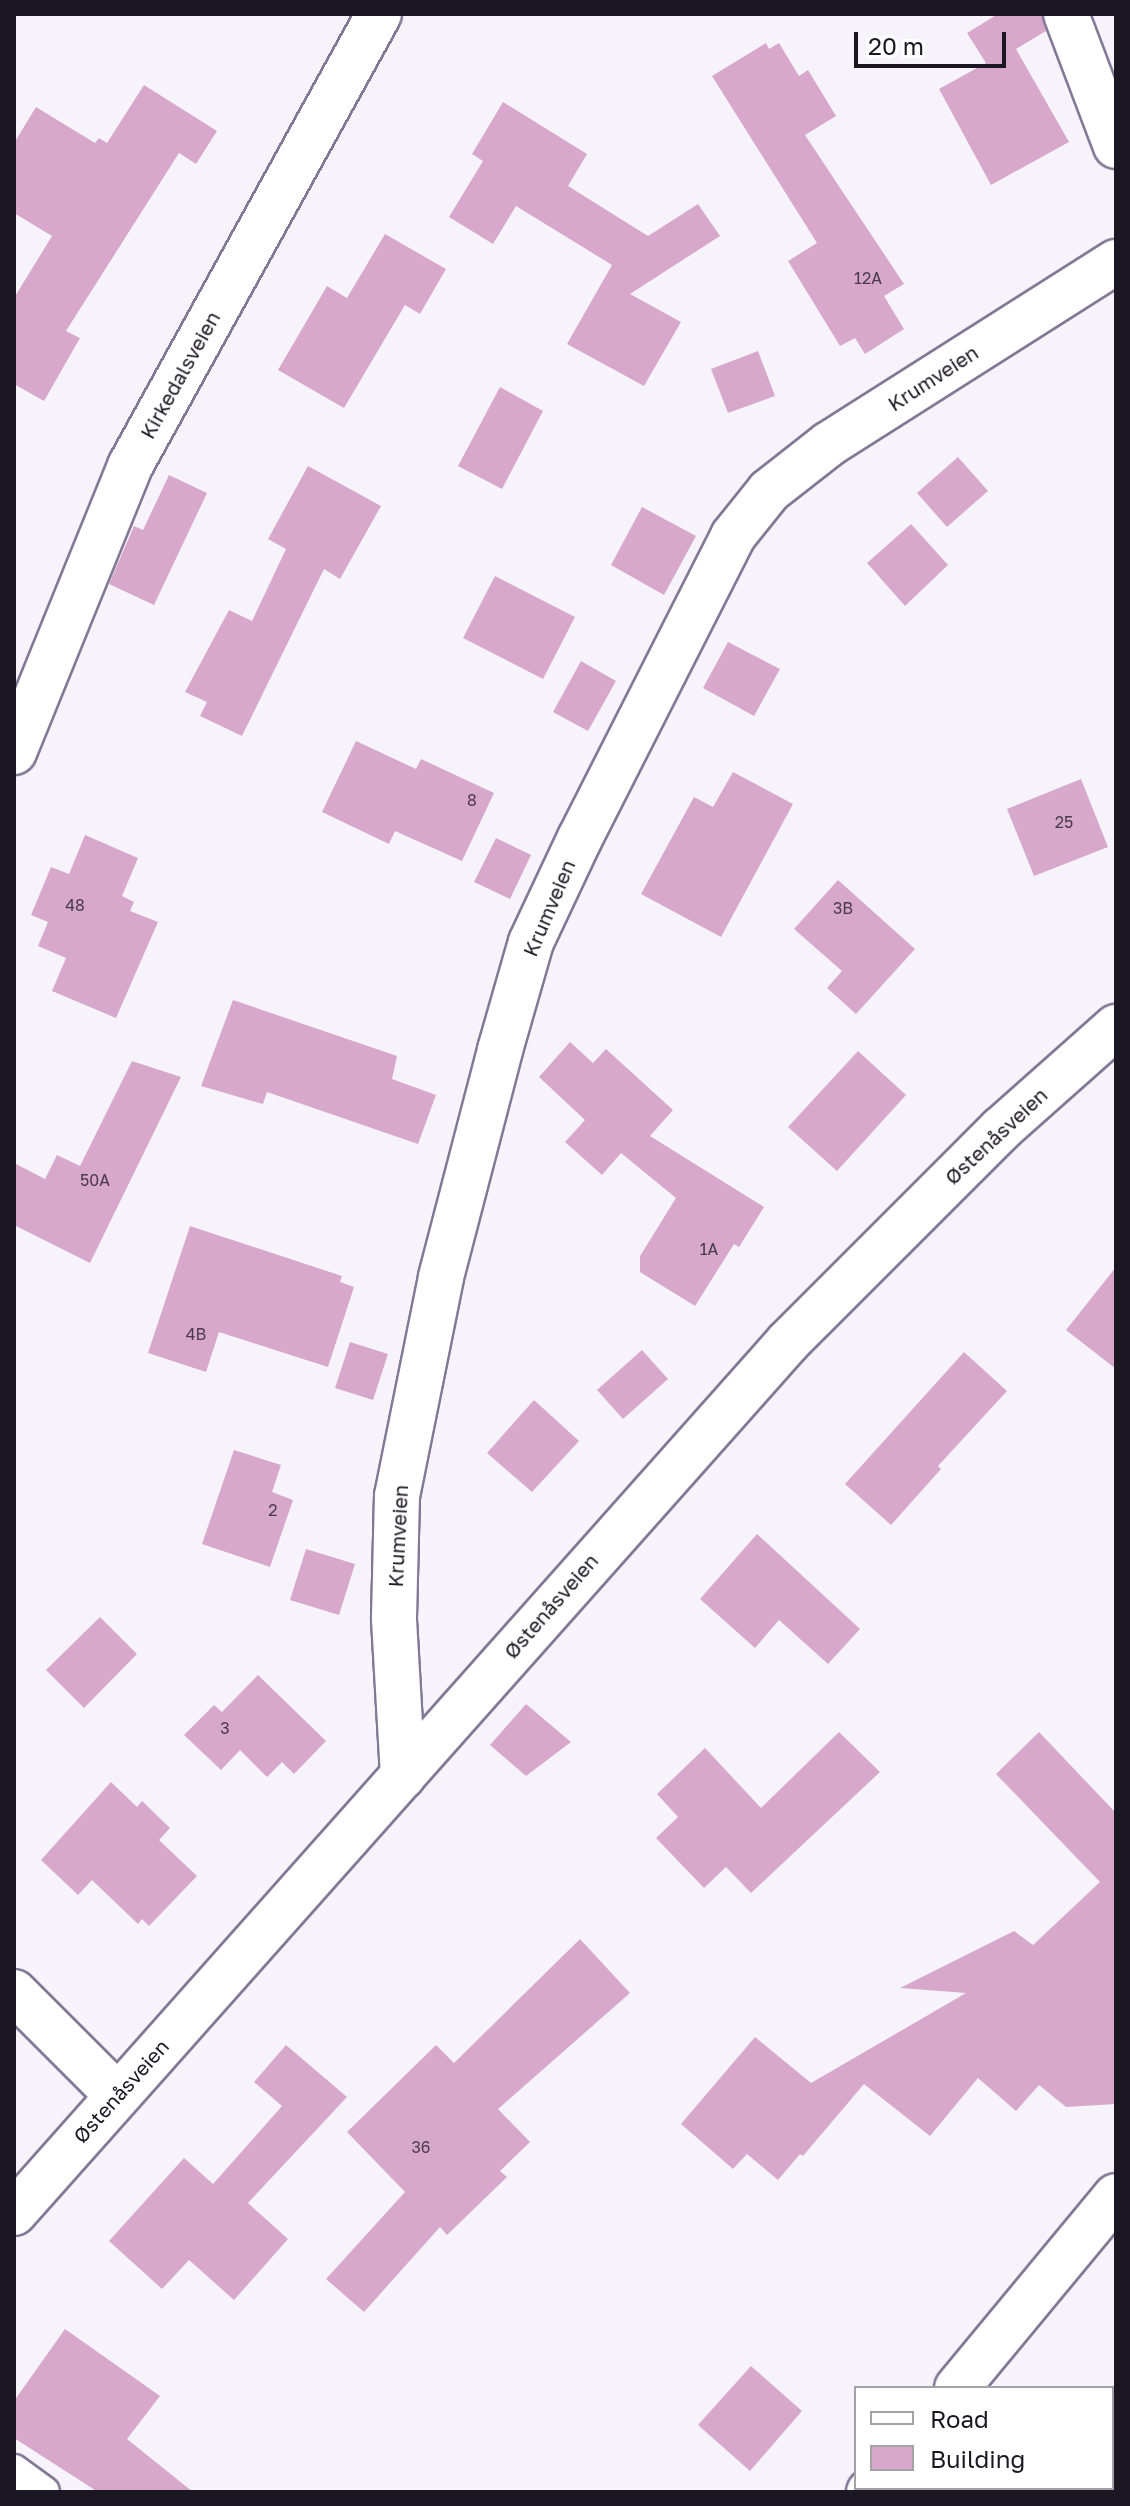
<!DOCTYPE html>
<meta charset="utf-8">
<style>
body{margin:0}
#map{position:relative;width:1130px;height:2506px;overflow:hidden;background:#f6f4fa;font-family:"Golos Text",sans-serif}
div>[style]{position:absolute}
.building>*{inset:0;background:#d8a8cc}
.roads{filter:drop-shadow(2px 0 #837895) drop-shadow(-2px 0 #837895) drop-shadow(0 2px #837895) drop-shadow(0 -2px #837895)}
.lane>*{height:30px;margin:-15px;padding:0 15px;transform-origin:15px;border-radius:15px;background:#fff}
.street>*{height:44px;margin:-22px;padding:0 22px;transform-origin:22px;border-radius:22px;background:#fff}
span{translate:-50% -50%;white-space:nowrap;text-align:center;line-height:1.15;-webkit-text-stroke:7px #fff;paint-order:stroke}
.number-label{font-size:16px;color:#4a3b4c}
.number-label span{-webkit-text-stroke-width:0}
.street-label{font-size:20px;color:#1b1722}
.frame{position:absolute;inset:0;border:16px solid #1b1722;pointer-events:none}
.legend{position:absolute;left:854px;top:2386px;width:260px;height:104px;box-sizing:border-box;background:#fff;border:2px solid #a4a2a7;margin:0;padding:10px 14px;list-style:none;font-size:24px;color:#1b1722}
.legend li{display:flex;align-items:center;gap:16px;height:40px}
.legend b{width:40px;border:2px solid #a4a2a7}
.scale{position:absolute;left:854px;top:32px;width:152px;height:36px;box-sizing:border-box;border:4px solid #1b1722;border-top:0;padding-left:10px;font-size:24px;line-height:28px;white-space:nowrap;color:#1b1722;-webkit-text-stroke:6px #fff;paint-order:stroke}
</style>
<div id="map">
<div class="building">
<div style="clip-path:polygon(998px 14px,1042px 14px,1046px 31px,1016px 49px,1069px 142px,991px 185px,939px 89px,986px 63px,967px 33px)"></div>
<div style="clip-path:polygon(766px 43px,769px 49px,779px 43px,799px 76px,808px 70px,836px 116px,805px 135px,904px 284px,884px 296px,904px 329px,865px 354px,855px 338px,840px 346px,788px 261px,817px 243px,712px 76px)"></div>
<div style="clip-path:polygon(144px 85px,217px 131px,196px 164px,179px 153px,66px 331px,80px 338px,44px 401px,14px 384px,14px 298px,52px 236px,14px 213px,14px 143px,36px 107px,95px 143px,99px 138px,107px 143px)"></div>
<div style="clip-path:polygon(503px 102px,587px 154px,568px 186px,648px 236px,698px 204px,720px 236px,630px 294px,681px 322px,644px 386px,567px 344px,612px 265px,516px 206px,493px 244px,449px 217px,483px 161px,472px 154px)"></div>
<div style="clip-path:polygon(385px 234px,446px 269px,420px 314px,405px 305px,344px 408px,278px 370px,327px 286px,347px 298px)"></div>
<div style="clip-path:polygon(758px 351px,775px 396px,728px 413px,711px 369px)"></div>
<div style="clip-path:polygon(500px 387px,543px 411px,502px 489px,458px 466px)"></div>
<div style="clip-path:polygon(958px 457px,988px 491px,947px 527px,917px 493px)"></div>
<div style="clip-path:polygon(308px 466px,381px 506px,340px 579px,324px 569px,242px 736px,200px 716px,207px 702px,185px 692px,229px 610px,252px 621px,286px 549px,268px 539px)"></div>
<div style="clip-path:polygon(169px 475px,207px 493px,154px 605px,109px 584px,134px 526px,143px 530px)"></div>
<div style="clip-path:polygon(642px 507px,696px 536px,664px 595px,611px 565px)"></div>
<div style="clip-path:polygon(911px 524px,948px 565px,905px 606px,867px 563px)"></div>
<div style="clip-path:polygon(495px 576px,575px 617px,543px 679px,463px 638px)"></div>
<div style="clip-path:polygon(728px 642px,780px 669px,754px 716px,703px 688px)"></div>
<div style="clip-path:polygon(581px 661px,616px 681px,588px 731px,553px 712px)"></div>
<div style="clip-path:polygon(356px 741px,416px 769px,421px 759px,494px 793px,462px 861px,395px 831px,389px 844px,322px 812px)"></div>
<div style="clip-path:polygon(733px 772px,793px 804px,721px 937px,641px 894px,694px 797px,713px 807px)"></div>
<div style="clip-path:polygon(1081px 779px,1108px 847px,1034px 876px,1007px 809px)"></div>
<div style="clip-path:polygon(85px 835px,138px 858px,122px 896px,134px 902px,130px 911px,158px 922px,116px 1018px,52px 991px,66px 958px,38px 946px,48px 922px,31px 915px,51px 867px,69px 874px)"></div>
<div style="clip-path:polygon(496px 838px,531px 855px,510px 899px,474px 882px)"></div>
<div style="clip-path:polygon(838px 880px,915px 949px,856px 1014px,827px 988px,842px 971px,794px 929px)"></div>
<div style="clip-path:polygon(233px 1000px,397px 1056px,392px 1079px,436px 1095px,418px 1144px,267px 1092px,263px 1104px,201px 1086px)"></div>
<div style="clip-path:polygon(570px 1042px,593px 1063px,606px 1049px,673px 1110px,650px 1136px,764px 1207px,739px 1247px,734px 1244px,695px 1306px,640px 1272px,640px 1256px,676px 1198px,621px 1153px,602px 1175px,565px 1142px,585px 1120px,539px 1077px)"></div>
<div style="clip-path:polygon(858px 1051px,906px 1095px,837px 1171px,788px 1127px)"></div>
<div style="clip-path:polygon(132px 1061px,181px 1077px,90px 1263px,14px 1225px,14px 1163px,45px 1179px,57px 1155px,80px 1166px)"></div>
<div style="clip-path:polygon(190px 1226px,342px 1276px,340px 1282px,354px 1287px,328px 1367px,219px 1332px,206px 1372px,148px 1353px)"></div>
<div style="clip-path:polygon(1116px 1267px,1116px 1369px,1066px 1330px)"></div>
<div style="clip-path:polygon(350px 1342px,388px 1354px,373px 1400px,335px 1388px)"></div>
<div style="clip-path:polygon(642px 1350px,668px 1379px,623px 1419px,597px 1390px)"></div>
<div style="clip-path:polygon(964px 1352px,1007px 1391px,938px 1466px,941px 1469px,891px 1525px,845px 1484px)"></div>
<div style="clip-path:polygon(534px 1400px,579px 1441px,532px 1492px,487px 1453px)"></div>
<div style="clip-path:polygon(234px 1450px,281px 1465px,272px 1492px,293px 1500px,270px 1567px,202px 1544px)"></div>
<div style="clip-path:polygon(757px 1534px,860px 1629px,828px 1664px,779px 1620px,755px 1648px,700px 1599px)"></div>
<div style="clip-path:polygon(306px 1549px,355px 1564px,339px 1615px,290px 1600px)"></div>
<div style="clip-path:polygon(100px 1617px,137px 1654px,84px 1708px,46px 1670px)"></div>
<div style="clip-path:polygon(258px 1675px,326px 1741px,294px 1774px,282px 1762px,267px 1777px,240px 1750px,221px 1770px,184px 1735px,214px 1705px,222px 1712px)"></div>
<div style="clip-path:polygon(526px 1704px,571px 1742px,526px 1776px,490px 1745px)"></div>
<div style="clip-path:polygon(839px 1732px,880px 1772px,751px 1893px,726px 1867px,704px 1888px,656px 1838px,678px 1817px,657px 1794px,705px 1748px,761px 1808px)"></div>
<div style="clip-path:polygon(1039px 1732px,1116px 1813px,1116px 2104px,1066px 2107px,1039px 2085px,1016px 2111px,978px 2078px,930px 2136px,864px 2084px,803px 2156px,800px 2154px,778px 2180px,747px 2154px,733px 2169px,681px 2124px,755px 2037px,811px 2083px,966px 1993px,900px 1988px,1014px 1931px,1033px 1945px,1100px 1882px,996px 1774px)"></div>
<div style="clip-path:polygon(111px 1782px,137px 1807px,142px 1801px,170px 1828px,159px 1840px,197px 1876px,149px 1926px,142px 1919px,138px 1924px,92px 1880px,78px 1895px,41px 1860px)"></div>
<div style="clip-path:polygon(580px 1939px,630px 1993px,498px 2109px,530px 2142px,500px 2171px,507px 2177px,447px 2235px,440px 2227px,364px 2312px,326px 2279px,405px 2192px,347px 2132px,436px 2045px,454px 2063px)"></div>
<div style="clip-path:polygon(286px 2045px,347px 2097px,248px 2203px,288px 2239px,234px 2300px,189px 2260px,162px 2289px,109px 2241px,184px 2158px,213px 2184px,282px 2106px,254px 2082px)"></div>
<div style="clip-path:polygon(65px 2329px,160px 2396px,127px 2439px,193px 2492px,98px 2492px,14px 2438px,14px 2401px)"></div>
<div style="clip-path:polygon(751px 2366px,802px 2411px,750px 2471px,698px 2425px)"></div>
</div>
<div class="roads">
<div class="lane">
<div style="left:14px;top:2470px;width:37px;rotate:36deg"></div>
</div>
<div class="street">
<div style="left:1066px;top:14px;width:141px;rotate:69.3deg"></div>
<div style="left:14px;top:752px;width:309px;rotate:-67.9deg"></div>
<div style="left:130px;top:466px;width:516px;rotate:-61.15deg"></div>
<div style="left:403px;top:1776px;width:158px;rotate:-93.3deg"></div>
<div style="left:394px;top:1618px;width:122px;rotate:-88.6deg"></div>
<div style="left:397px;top:1496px;width:223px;rotate:-78.6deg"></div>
<div style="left:441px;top:1277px;width:235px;rotate:-75.4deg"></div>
<div style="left:500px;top:1050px;width:112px;rotate:-74deg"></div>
<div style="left:531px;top:942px;width:115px;rotate:-64.8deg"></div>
<div style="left:580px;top:838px;width:339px;rotate:-63.1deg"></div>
<div style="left:733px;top:536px;width:58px;rotate:-51.3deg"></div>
<div style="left:769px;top:491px;width:76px;rotate:-38.1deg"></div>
<div style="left:829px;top:444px;width:340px;rotate:-32.4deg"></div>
<div style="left:14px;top:1992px;width:146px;rotate:45deg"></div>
<div style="left:14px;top:2213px;width:1165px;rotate:-48.37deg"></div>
<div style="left:788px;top:1342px;width:301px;rotate:-45deg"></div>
<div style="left:1001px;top:1129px;width:154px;rotate:-41.6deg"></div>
<div style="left:957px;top:2388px;width:249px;rotate:-50.4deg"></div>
<div style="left:869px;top:2492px;width:6px;rotate:-45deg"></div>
</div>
</div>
<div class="number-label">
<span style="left:868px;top:278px">12A</span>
<span style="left:472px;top:800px">8</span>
<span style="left:1064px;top:822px">25</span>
<span style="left:75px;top:905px">48</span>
<span style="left:843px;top:908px">3B</span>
<span style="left:95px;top:1180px">50A</span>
<span style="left:709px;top:1249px">1A</span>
<span style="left:196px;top:1334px">4B</span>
<span style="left:273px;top:1510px">2</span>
<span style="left:225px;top:1728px">3</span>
<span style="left:421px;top:2147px">36</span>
</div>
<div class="street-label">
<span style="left:180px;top:375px;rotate:-61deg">Kirkedalsveien</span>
<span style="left:933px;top:378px;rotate:-33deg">Krumveien</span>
<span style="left:549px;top:908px;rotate:-67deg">Krumveien</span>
<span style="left:996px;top:1136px;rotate:-43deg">Østenåsveien</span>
<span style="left:398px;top:1536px;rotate:-87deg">Krumveien</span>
<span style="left:551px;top:1606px;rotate:-49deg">Østenåsveien</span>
<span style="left:121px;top:2091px;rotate:-48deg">Østenåsveien</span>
</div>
<div class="frame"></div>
<ul class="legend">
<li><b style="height:10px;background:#fff"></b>Road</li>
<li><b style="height:22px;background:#d8a8cc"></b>Building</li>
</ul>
<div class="scale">20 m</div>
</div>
